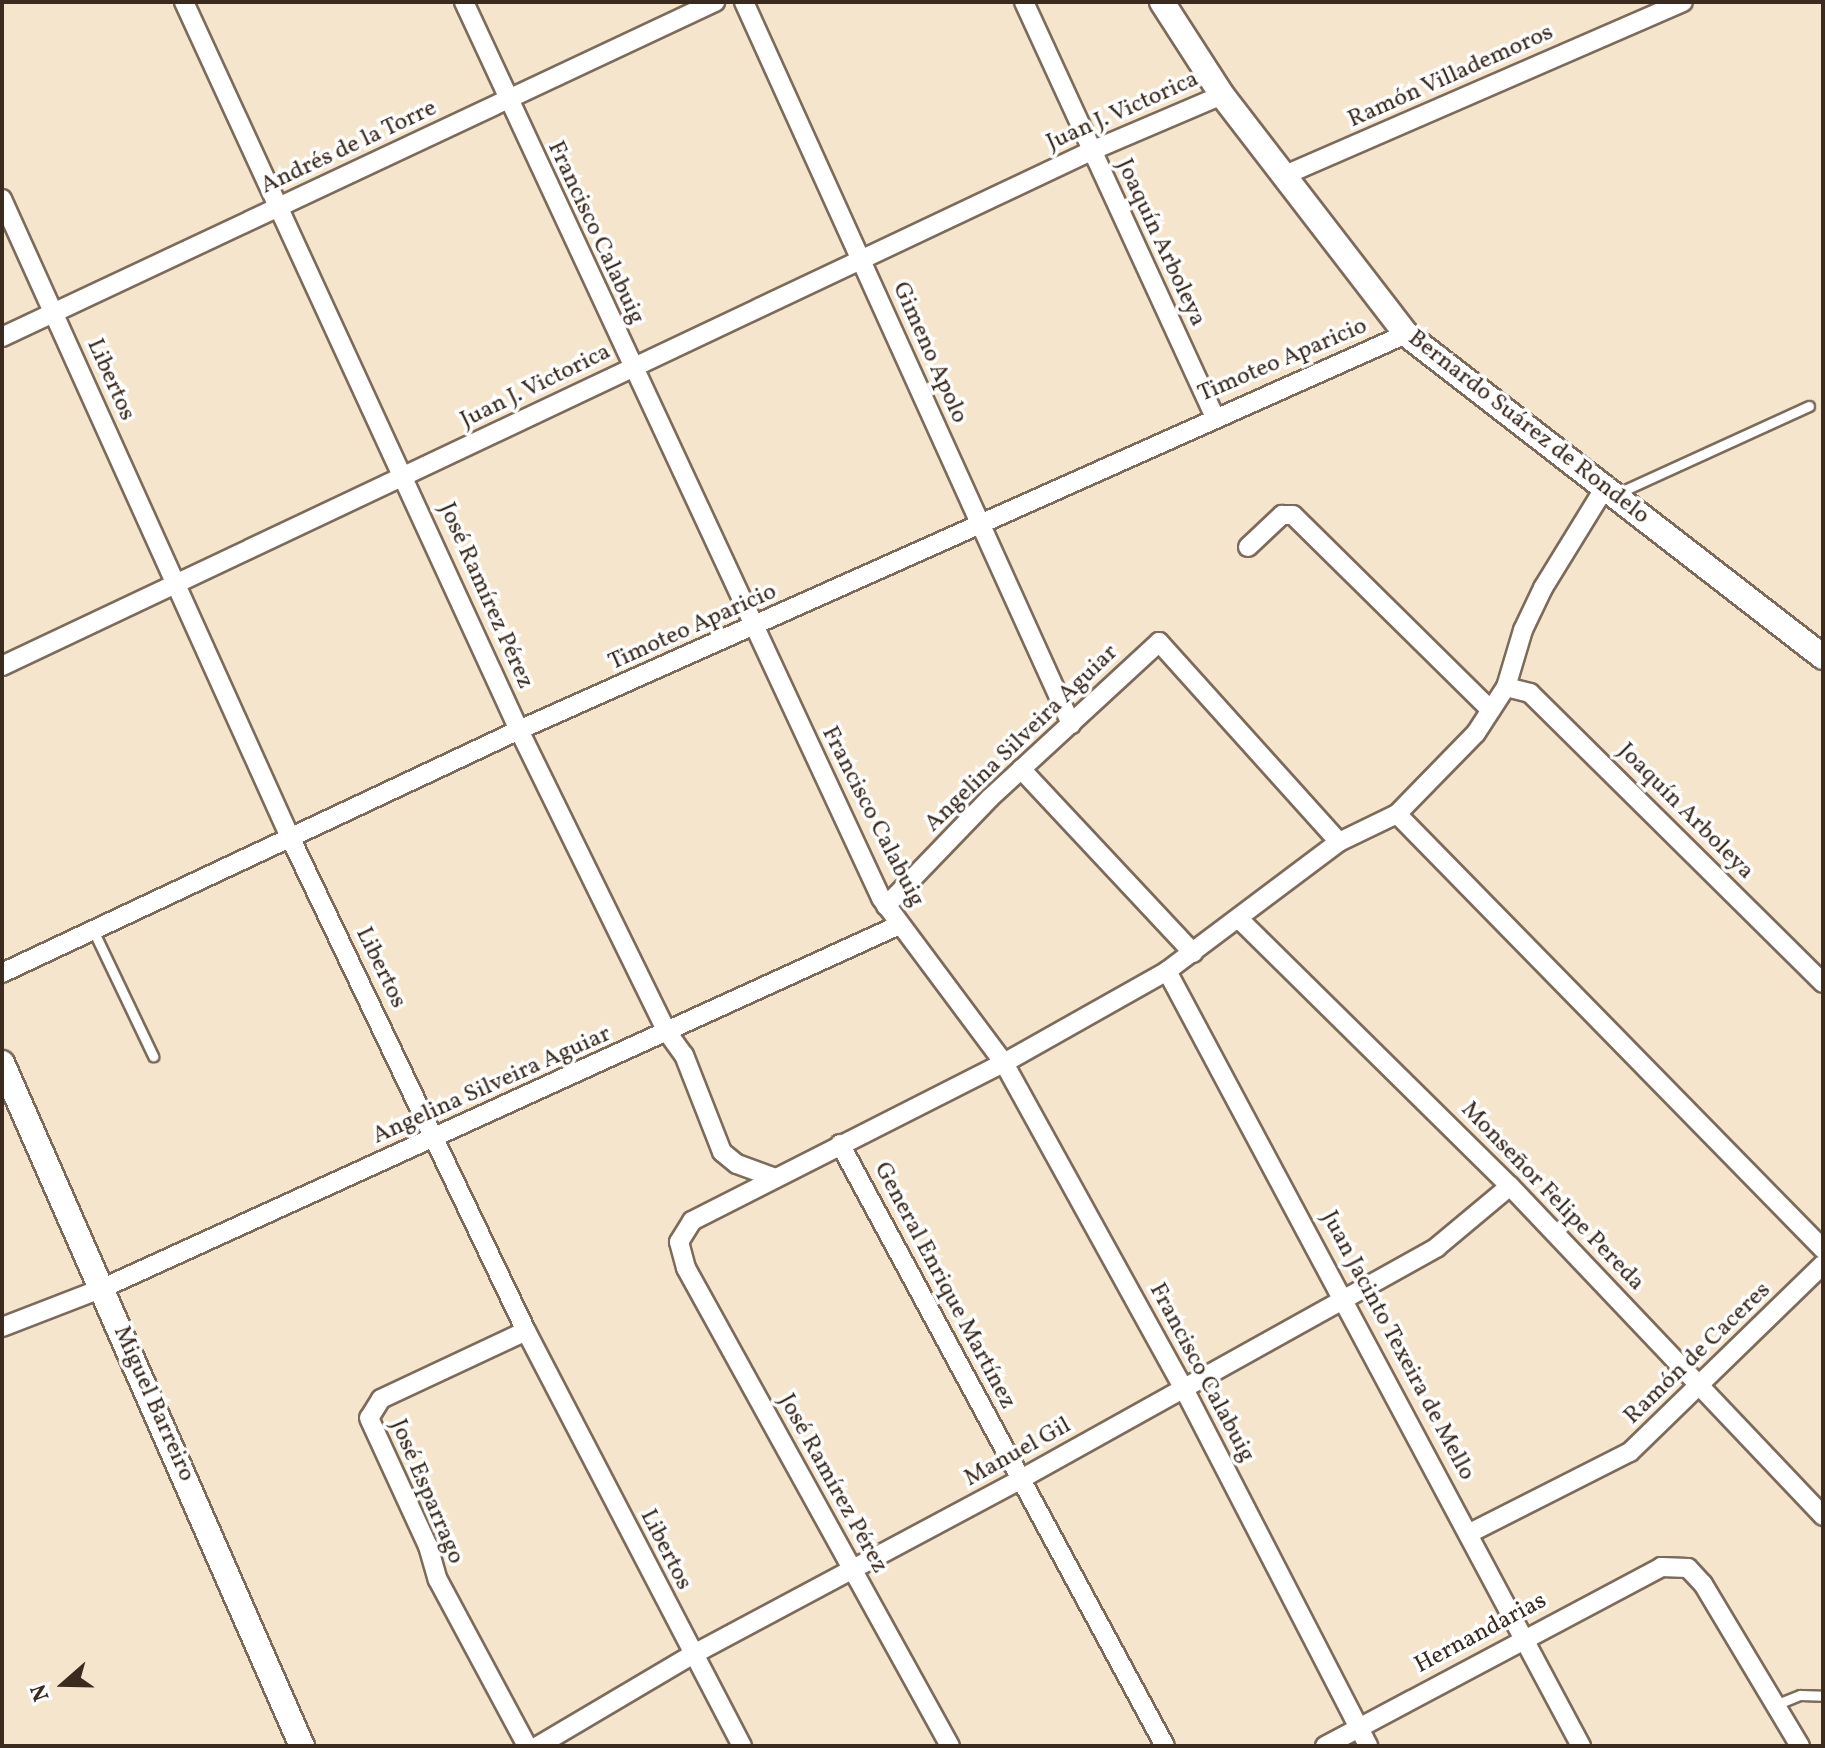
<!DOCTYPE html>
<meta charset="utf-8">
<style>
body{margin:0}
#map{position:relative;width:1825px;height:1748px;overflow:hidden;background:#f4e5cc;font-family:Vollkorn,serif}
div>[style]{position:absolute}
.roads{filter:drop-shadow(2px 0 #7c6b5b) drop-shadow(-2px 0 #7c6b5b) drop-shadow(0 2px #7c6b5b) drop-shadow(0 -2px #7c6b5b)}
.service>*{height:9px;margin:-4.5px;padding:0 4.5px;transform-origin:4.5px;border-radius:4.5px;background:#fff}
.minor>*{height:18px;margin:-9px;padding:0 9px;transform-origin:9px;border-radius:9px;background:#fff}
.tertiary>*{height:24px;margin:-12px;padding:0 12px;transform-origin:12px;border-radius:12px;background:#fff}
span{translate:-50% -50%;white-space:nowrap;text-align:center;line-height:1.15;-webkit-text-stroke:7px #fff;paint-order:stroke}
.street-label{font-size:24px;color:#3b2a1e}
.frame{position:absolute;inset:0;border:4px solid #3b2a1e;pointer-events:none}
.north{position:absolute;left:24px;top:1644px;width:80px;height:80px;-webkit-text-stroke:6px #fff;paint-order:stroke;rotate:250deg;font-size:22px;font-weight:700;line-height:32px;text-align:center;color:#3b2a1e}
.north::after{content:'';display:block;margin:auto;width:28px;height:36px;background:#3b2a1e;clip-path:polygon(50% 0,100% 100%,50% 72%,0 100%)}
</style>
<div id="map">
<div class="roads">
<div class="service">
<div style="left:1616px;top:494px;width:212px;rotate:-24.5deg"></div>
<div style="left:93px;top:930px;width:140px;rotate:64.5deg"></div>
<div style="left:1775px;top:1705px;width:27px;rotate:-22deg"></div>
<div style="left:1800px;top:1695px;width:23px;rotate:2deg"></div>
</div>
<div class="minor">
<div style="left:184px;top:2px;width:801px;rotate:65.29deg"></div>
<div style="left:519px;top:730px;width:336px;rotate:63.9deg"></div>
<div style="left:667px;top:1032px;width:29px;rotate:54deg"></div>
<div style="left:684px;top:1055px;width:104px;rotate:68.6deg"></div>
<div style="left:722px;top:1152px;width:19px;rotate:39deg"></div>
<div style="left:737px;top:1164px;width:40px;rotate:20.2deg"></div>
<div style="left:464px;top:2px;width:988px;rotate:65.04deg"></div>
<div style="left:881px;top:898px;width:206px;rotate:53.3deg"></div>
<div style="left:1004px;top:1063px;width:372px;rotate:61.1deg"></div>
<div style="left:1184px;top:1389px;width:402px;rotate:62.7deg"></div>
<div style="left:744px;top:2px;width:793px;rotate:65.63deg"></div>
<div style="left:1024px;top:2px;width:456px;rotate:65.3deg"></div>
<div style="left:1283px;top:176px;width:436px;rotate:-23.5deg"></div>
<div style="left:2px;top:199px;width:700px;rotate:65.71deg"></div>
<div style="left:290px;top:837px;width:547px;rotate:64.46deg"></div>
<div style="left:526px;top:1331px;width:468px;rotate:62.5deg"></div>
<div style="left:2px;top:337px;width:788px;rotate:-25.17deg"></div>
<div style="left:1248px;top:547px;width:47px;rotate:-43.3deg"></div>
<div style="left:1282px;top:515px;width:11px"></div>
<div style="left:1293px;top:515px;width:276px;rotate:44.6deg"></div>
<div style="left:2px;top:666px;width:1205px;rotate:-25.31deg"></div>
<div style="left:1091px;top:151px;width:142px;rotate:-23.1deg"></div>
<div style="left:1506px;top:687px;width:25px;rotate:14deg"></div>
<div style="left:1530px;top:693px;width:412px;rotate:44.7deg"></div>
<div style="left:1021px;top:769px;width:252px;rotate:46.9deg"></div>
<div style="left:1397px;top:814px;width:609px;rotate:45.6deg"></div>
<div style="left:886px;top:906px;width:150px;rotate:-46.1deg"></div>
<div style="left:990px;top:798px;width:230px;rotate:-42.7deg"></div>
<div style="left:1159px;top:642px;width:269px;rotate:48deg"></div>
<div style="left:1239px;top:919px;width:380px;rotate:44.6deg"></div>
<div style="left:1510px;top:1186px;width:455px;rotate:46.5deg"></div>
<div style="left:1167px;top:971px;width:879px;rotate:61.89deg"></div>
<div style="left:2px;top:973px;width:571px;rotate:-25.17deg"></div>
<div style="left:519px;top:730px;width:971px;rotate:-24.06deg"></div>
<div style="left:840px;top:1144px;width:684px;rotate:61.64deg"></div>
<div style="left:2px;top:1327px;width:108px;rotate:-21.1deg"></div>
<div style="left:103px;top:1288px;width:875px;rotate:-24.51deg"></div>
<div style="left:526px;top:1331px;width:160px;rotate:154.9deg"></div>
<div style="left:381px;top:1399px;width:22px;rotate:122deg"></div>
<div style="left:369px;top:1418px;width:141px;rotate:65.3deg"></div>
<div style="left:428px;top:1546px;width:35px;rotate:74deg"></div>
<div style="left:438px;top:1580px;width:188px;rotate:61.8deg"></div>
<div style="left:1470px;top:1533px;width:179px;rotate:-26.9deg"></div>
<div style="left:1630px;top:1452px;width:269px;rotate:-44.2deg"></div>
<div style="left:538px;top:1746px;width:179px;rotate:-30.6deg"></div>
<div style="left:692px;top:1655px;width:373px;rotate:-28.1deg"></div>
<div style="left:1021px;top:1479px;width:476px;rotate:-29.1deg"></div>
<div style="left:1437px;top:1247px;width:95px;rotate:-39.9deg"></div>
<div style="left:950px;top:1746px;width:546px;rotate:-118.91deg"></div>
<div style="left:686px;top:1268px;width:27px;rotate:-105deg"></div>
<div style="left:679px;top:1242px;width:25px;rotate:-58deg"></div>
<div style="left:692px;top:1221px;width:350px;rotate:-26.9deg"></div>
<div style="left:1004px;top:1063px;width:187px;rotate:-29.4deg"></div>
<div style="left:1167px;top:971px;width:215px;rotate:-36.9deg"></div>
<div style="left:1339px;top:842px;width:64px;rotate:-25.8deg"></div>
<div style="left:1397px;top:814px;width:113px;rotate:-45.7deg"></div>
<div style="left:1476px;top:733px;width:55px;rotate:-56.9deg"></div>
<div style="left:1506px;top:687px;width:59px;rotate:-73.4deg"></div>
<div style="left:1523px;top:630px;width:47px;rotate:-64.5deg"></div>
<div style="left:1543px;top:588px;width:116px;rotate:-58.4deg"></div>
<div style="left:1325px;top:1746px;width:381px;rotate:-28deg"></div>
<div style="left:1661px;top:1567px;width:27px;rotate:2deg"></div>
<div style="left:1688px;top:1568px;width:22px;rotate:47deg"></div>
<div style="left:1703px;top:1584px;width:189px;rotate:59.1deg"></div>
</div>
<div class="tertiary">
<div style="left:1162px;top:2px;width:111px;rotate:57.2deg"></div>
<div style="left:1222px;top:95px;width:302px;rotate:52.4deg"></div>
<div style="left:1406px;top:334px;width:527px;rotate:37.76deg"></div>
<div style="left:2px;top:1063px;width:746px;rotate:66.29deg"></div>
</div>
</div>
<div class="street-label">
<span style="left:1451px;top:77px;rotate:-24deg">Ramón Villademoros</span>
<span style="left:1123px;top:112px;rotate:-24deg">Juan J. Victorica</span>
<span style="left:349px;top:148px;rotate:-25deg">Andrés de la Torre</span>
<span style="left:595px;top:233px;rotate:65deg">Francisco Calabuig</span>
<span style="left:1160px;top:243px;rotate:65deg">Joaquín Arboleya</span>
<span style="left:929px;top:353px;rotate:66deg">Gimeno Apolo</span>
<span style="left:1283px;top:361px;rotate:-23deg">Timoteo Aparicio</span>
<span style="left:110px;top:380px;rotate:66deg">Libertos</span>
<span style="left:536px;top:387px;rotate:-26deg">Juan J. Victorica</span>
<span style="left:1528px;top:428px;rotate:38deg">Bernardo Suárez de Rondelo</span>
<span style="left:485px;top:596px;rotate:66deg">José Ramírez Pérez</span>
<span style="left:693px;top:628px;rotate:-24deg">Timoteo Aparicio</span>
<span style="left:1022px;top:739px;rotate:-44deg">Angelina Silveira Aguiar</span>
<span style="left:1685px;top:812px;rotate:45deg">Joaquín Arboleya</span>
<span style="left:872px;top:817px;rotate:63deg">Francisco Calabuig</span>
<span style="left:380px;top:968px;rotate:64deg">Libertos</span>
<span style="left:492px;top:1086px;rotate:-24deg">Angelina Silveira Aguiar</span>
<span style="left:1552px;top:1197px;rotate:46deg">Monseñor Felipe Pereda</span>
<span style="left:944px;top:1286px;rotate:62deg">General Enrique Martínez</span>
<span style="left:1397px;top:1346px;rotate:62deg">Juan Jacinto Texeira de Mello</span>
<span style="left:1698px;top:1354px;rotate:-44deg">Ramón de Caceres</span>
<span style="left:1201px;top:1373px;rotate:62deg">Francisco Calabuig</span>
<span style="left:153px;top:1404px;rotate:66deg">Miguel Barreiro</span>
<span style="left:1018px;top:1453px;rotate:-29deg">Manuel Gil</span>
<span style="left:832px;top:1484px;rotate:61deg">José Ramírez Pérez</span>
<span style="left:426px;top:1492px;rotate:67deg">José Esparrago</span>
<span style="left:665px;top:1550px;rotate:63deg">Libertos</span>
<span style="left:1481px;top:1634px;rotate:-28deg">Hernandarias</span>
</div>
<div class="frame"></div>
<div class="north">N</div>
</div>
